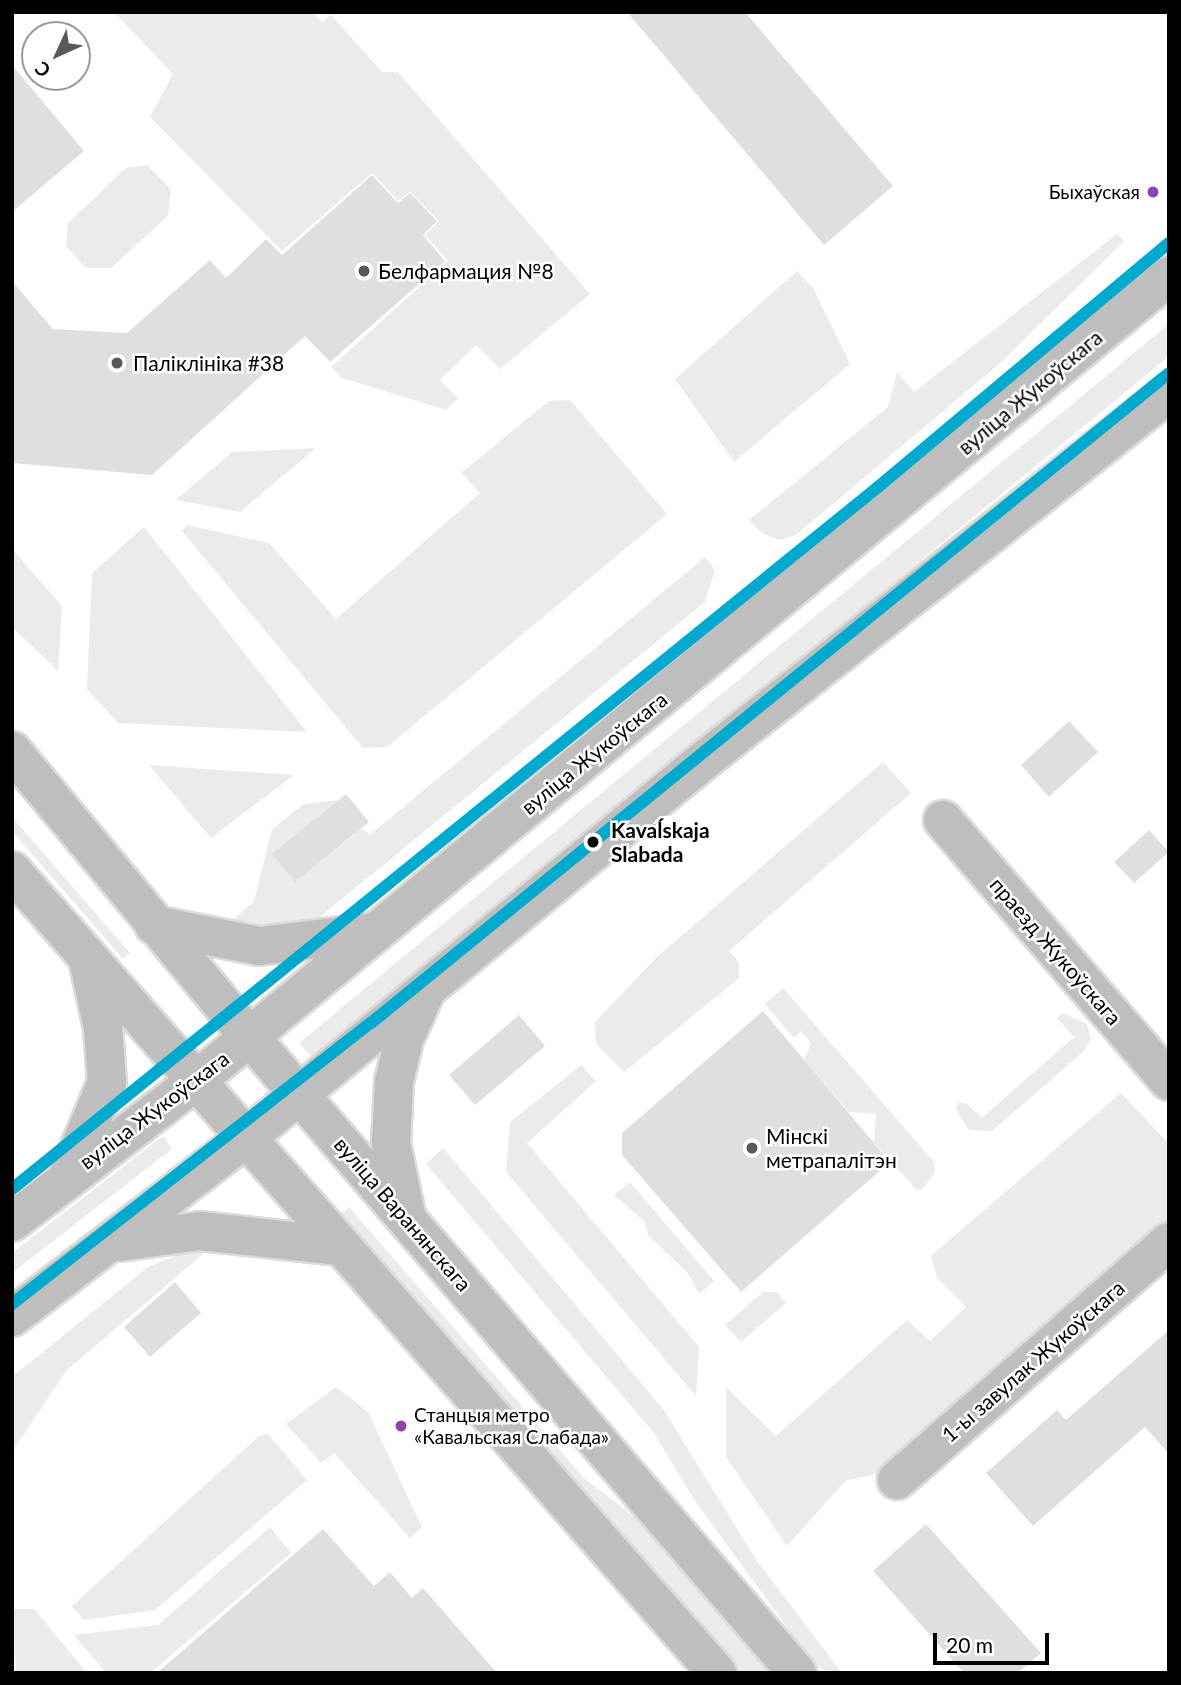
<!DOCTYPE html>
<meta charset="utf-8">
<style>
body{margin:0}
#map{position:relative;width:1181px;height:1685px;overflow:hidden;background:#fff;font-family:Lato,sans-serif}
div>[style]{position:absolute}
.green>*{inset:0;background:#ebebeb}
.building>*{inset:0;background:#dfdfdf}
.roads{filter:drop-shadow(2px 0 #dbdbdb) drop-shadow(-2px 0 #dbdbdb) drop-shadow(0 2px #dbdbdb) drop-shadow(0 -2px #dbdbdb)}
.minor>*{height:38px;margin:-19px;padding:0 19px;transform-origin:19px;border-radius:19px;background:#bebebe}
.major>*{height:38px;margin:-19px;padding:0 19px;transform-origin:19px;border-radius:19px;background:#bebebe}
.metro-1>*{height:12px;margin:-6px;padding:0 6px;transform-origin:6px;border-radius:6px;background:#00a9ce}
.dots>*{width:19px;height:19px;translate:-50% -50%;box-sizing:border-box;border:4px solid #fff;border-radius:50%}
span{translate:-50% -50%;white-space:nowrap;text-align:center;line-height:1.15;-webkit-text-stroke:5px #fff;paint-order:stroke}
.bus-label{font-size:19px;color:#000}
.right{translate:-100% -50%;text-align:right}
.left{translate:0 -50%;text-align:left}
.poi-label{font-size:21px;color:#000}
.street-label{font-size:21px;color:#000}
.stop-label{font-size:21px;color:#000;font-weight:700}
.frame{position:absolute;inset:0;border:14px solid #000;pointer-events:none}
.north{position:absolute;left:21px;top:21px;width:70px;height:70px;box-sizing:border-box;background:#fff;border:2px solid #999;border-radius:50%;rotate:225deg;font-size:19px;font-weight:700;line-height:28px;text-align:center;color:#000}
.north::after{content:'';display:block;margin:auto;width:24px;height:32px;background:#595959;clip-path:polygon(50% 0,100% 100%,50% 72%,0 100%)}
.scale{position:absolute;left:933px;top:1633px;width:116px;height:32px;box-sizing:border-box;border:4px solid #000;border-top:0;padding-left:9px;font-size:21px;line-height:24px;white-space:nowrap;color:#000;-webkit-text-stroke:5px #fff;paint-order:stroke}
</style>
<div id="map">
<div class="green">
<div style="clip-path:polygon(114px 12px,313px 12px,322px 22px,331px 15px,382px 72px,398px 72px,590px 294px,500px 369px,476px 345px,440px 380px,458px 398px,446px 410px,342px 378px,331px 367px,448px 261px,425px 235px,439px 221px,410px 192px,398px 201px,372px 173px,282px 251px,150px 117px,173px 74px)"></div>
<div style="clip-path:polygon(147px 165px,171px 189px,168px 216px,111px 268px,86px 268px,66px 246px,68px 223px,126px 168px)"></div>
<div style="clip-path:polygon(1117px 234px,1124px 241px,1005px 359px,796px 535px,780px 540px,763px 534px,749px 520px,888px 407px,897px 372px,914px 392px)"></div>
<div style="clip-path:polygon(797px 271px,813px 288px,850px 364px,734px 462px,675px 379px)"></div>
<div style="clip-path:polygon(1169px 324px,1169px 356px,314px 1060px,299px 1043px)"></div>
<div style="clip-path:polygon(570px 400px,667px 514px,387px 747px,363px 748px,182px 531px,187px 525px,269px 543px,336px 619px,480px 493px,461px 473px,549px 401px)"></div>
<div style="clip-path:polygon(316px 448px,240px 512px,176px 500px,232px 452px)"></div>
<div style="clip-path:polygon(144px 527px,307px 732px,118px 723px,87px 689px,92px 573px)"></div>
<div style="clip-path:polygon(12px 549px,62px 606px,58px 671px,12px 627px)"></div>
<div style="clip-path:polygon(705px 557px,715px 570px,705px 602px,315px 921px,282px 930px,245px 927px,234px 919px,254px 901px,272px 829px,304px 804px,339px 800px,295px 882px,361px 829px,371px 834px)"></div>
<div style="clip-path:polygon(883px 762px,911px 793px,729px 951px,739px 962px,739px 978px,624px 1072px,596px 1044px,595px 1022px,658px 956px)"></div>
<div style="clip-path:polygon(149px 765px,294px 775px,211px 838px)"></div>
<div style="clip-path:polygon(12px 817px,130px 953px,123px 959px,12px 831px)"></div>
<div style="clip-path:polygon(783px 988px,934px 1162px,935px 1172px,923px 1189px,917px 1190px,874px 1142px,876px 1114px,849px 1112px,804px 1060px,811px 1043px,801px 1031px,794px 1038px,765px 1004px)"></div>
<div style="clip-path:polygon(1063px 1013px,1087px 1024px,1091px 1039px,1083px 1052px,992px 1131px,969px 1130px,956px 1109px,958px 1103px,966px 1103px,982px 1118px,1074px 1037px,1057px 1018px)"></div>
<div style="clip-path:polygon(581px 1065px,596px 1081px,527px 1143px,699px 1347px,696px 1396px,506px 1172px,510px 1122px)"></div>
<div style="clip-path:polygon(1121px 1093px,1169px 1144px,1169px 1227px,888px 1471px,845px 1481px,787px 1546px,726px 1457px,726px 1387px,776px 1436px,907px 1320px,930px 1341px,966px 1307px,937px 1278px,931px 1256px)"></div>
<div style="clip-path:polygon(163px 1136px,172px 1149px,12px 1273px,12px 1253px)"></div>
<div style="clip-path:polygon(443px 1148px,663px 1409px,757px 1561px,842px 1673px,817px 1668px,695px 1501px,654px 1433px,426px 1164px)"></div>
<div style="clip-path:polygon(630px 1182px,714px 1281px,699px 1294px,687px 1272px,648px 1235px,644px 1221px,614px 1195px)"></div>
<div style="clip-path:polygon(349px 1207px,584px 1478px,654px 1532px,696px 1574px,770px 1673px,740px 1673px,341px 1214px)"></div>
<div style="clip-path:polygon(196px 1247px,203px 1254px,66px 1371px,12px 1452px,12px 1377px,148px 1267px)"></div>
<div style="clip-path:polygon(763px 1292px,777px 1292px,786px 1303px,741px 1342px,725px 1325px)"></div>
<div style="clip-path:polygon(336px 1387px,368px 1412px,422px 1527px,410px 1538px,334px 1453px,321px 1463px,286px 1424px)"></div>
<div style="clip-path:polygon(268px 1434px,307px 1480px,155px 1610px,84px 1620px,72px 1606px,259px 1436px)"></div>
<div style="clip-path:polygon(270px 1527px,291px 1553px,150px 1673px,106px 1673px,74px 1635px,158px 1625px)"></div>
<div style="clip-path:polygon(12px 1609px,34px 1609px,87px 1673px,16px 1673px)"></div>
</div>
<div class="building">
<div style="clip-path:polygon(627px 12px,745px 12px,893px 186px,824px 245px)"></div>
<div style="clip-path:polygon(12px 65px,84px 151px,12px 212px)"></div>
<div style="clip-path:polygon(372px 175px,398px 203px,410px 193px,437px 221px,423px 235px,445px 261px,330px 362px,305px 336px,152px 475px,12px 463px,12px 281px,53px 329px,127px 333px,210px 260px,226px 278px,266px 239px,282px 255px)"></div>
<div style="clip-path:polygon(1069px 721px,1098px 752px,1049px 797px,1021px 765px)"></div>
<div style="clip-path:polygon(346px 794px,369px 822px,295px 882px,272px 854px)"></div>
<div style="clip-path:polygon(1149px 830px,1169px 852px,1134px 883px,1114px 862px)"></div>
<div style="clip-path:polygon(763px 1011px,890px 1162px,741px 1292px,622px 1155px,622px 1133px)"></div>
<div style="clip-path:polygon(519px 1015px,545px 1046px,475px 1105px,449px 1075px)"></div>
<div style="clip-path:polygon(175px 1282px,201px 1313px,150px 1357px,124px 1327px)"></div>
<div style="clip-path:polygon(1169px 1330px,1169px 1454px,1145px 1427px,1033px 1526px,986px 1473px,1057px 1410px,1066px 1420px)"></div>
<div style="clip-path:polygon(926px 1524px,1041px 1653px,1018px 1673px,964px 1673px,873px 1571px)"></div>
<div style="clip-path:polygon(323px 1529px,374px 1586px,390px 1572px,412px 1598px,423px 1588px,497px 1673px,157px 1673px)"></div>
</div>
<div class="roads">
<div class="minor">
<div style="left:943px;top:820px;width:345px;rotate:49.1deg"></div>
<div style="left:897px;top:1480px;width:361px;rotate:-41.2deg"></div>
</div>
<div class="major">
<div style="left:12px;top:751px;width:371px;rotate:50.3deg"></div>
<div style="left:249px;top:1036px;width:840px;rotate:49.3deg"></div>
<div style="left:12px;top:871px;width:1068px;rotate:48.68deg"></div>
<div style="left:154px;top:925px;width:107px;rotate:11.3deg"></div>
<div style="left:259px;top:946px;width:117px;rotate:-6.9deg"></div>
<div style="left:70px;top:1171px;width:96px;rotate:-67.4deg"></div>
<div style="left:107px;top:1082px;width:54px;rotate:-94.2deg"></div>
<div style="left:103px;top:1028px;width:66px;rotate:-102.3deg"></div>
<div style="left:406px;top:1215px;width:74px;rotate:-101.8deg"></div>
<div style="left:391px;top:1143px;width:61px;rotate:-87.2deg"></div>
<div style="left:394px;top:1082px;width:44px;rotate:-76.9deg"></div>
<div style="left:404px;top:1039px;width:48px;rotate:-65.6deg"></div>
<div style="left:12px;top:1222px;width:232px;rotate:-37.5deg"></div>
<div style="left:196px;top:1081px;width:1263px;rotate:-39.6deg"></div>
<div style="left:119px;top:1242px;width:82px;rotate:-7.7deg"></div>
<div style="left:200px;top:1231px;width:140px;rotate:6.2deg"></div>
<div style="left:12px;top:1317px;width:293px;rotate:-37.4deg"></div>
<div style="left:245px;top:1139px;width:581px;rotate:-39.55deg"></div>
<div style="left:693px;top:769px;width:607px;rotate:-38.31deg"></div>
</div>
</div>
<div class="metro-1">
<div style="left:12px;top:1189px;width:1115px;rotate:-39.03deg"></div>
<div style="left:878px;top:487px;width:380px;rotate:-40deg"></div>
<div style="left:12px;top:1304px;width:456px;rotate:-38.1deg"></div>
<div style="left:371px;top:1023px;width:1029px;rotate:-39.16deg"></div>
</div>
<div class="dots">
<div style="left:1153px;top:192px;background:#8e44ad"></div>
<div style="left:364px;top:271px;background:#595959"></div>
<div style="left:117px;top:363px;background:#595959"></div>
<div style="left:593px;top:842px;background:#000"></div>
<div style="left:752px;top:1148px;background:#595959"></div>
<div style="left:401px;top:1426px;background:#8e44ad"></div>
</div>
<div class="bus-label">
<span class="right" style="left:1140px;top:192px">Быхаўская</span>
<span class="left" style="left:414px;top:1426px">Станцыя метро<br>«Кавальская Слабада»</span>
</div>
<div class="poi-label">
<span class="left" style="left:378px;top:271px">Белфармация №8</span>
<span class="left" style="left:133px;top:363px">Паліклініка #38</span>
<span class="left" style="left:766px;top:1148px">Мінскі<br>метрапалітэн</span>
</div>
<div class="street-label">
<span style="left:1030px;top:392px;rotate:-40deg">вуліца Жукоўскага</span>
<span style="left:594px;top:753px;rotate:-39deg">вуліца Жукоўскага</span>
<span style="left:1056px;top:951px;rotate:49deg">праезд Жукоўскага</span>
<span style="left:154px;top:1110px;rotate:-37deg">вуліца Жукоўскага</span>
<span style="left:403px;top:1214px;rotate:49deg">вуліца Варанянскага</span>
<span style="left:1033px;top:1361px;rotate:-41deg">1-ы завулак Жукоўскага</span>
</div>
<div class="stop-label">
<span class="left" style="left:611px;top:842px">Kavaĺskaja<br>Slabada</span>
</div>
<div class="frame"></div>
<div class="north">С</div>
<div class="scale">20 m</div>
</div>
